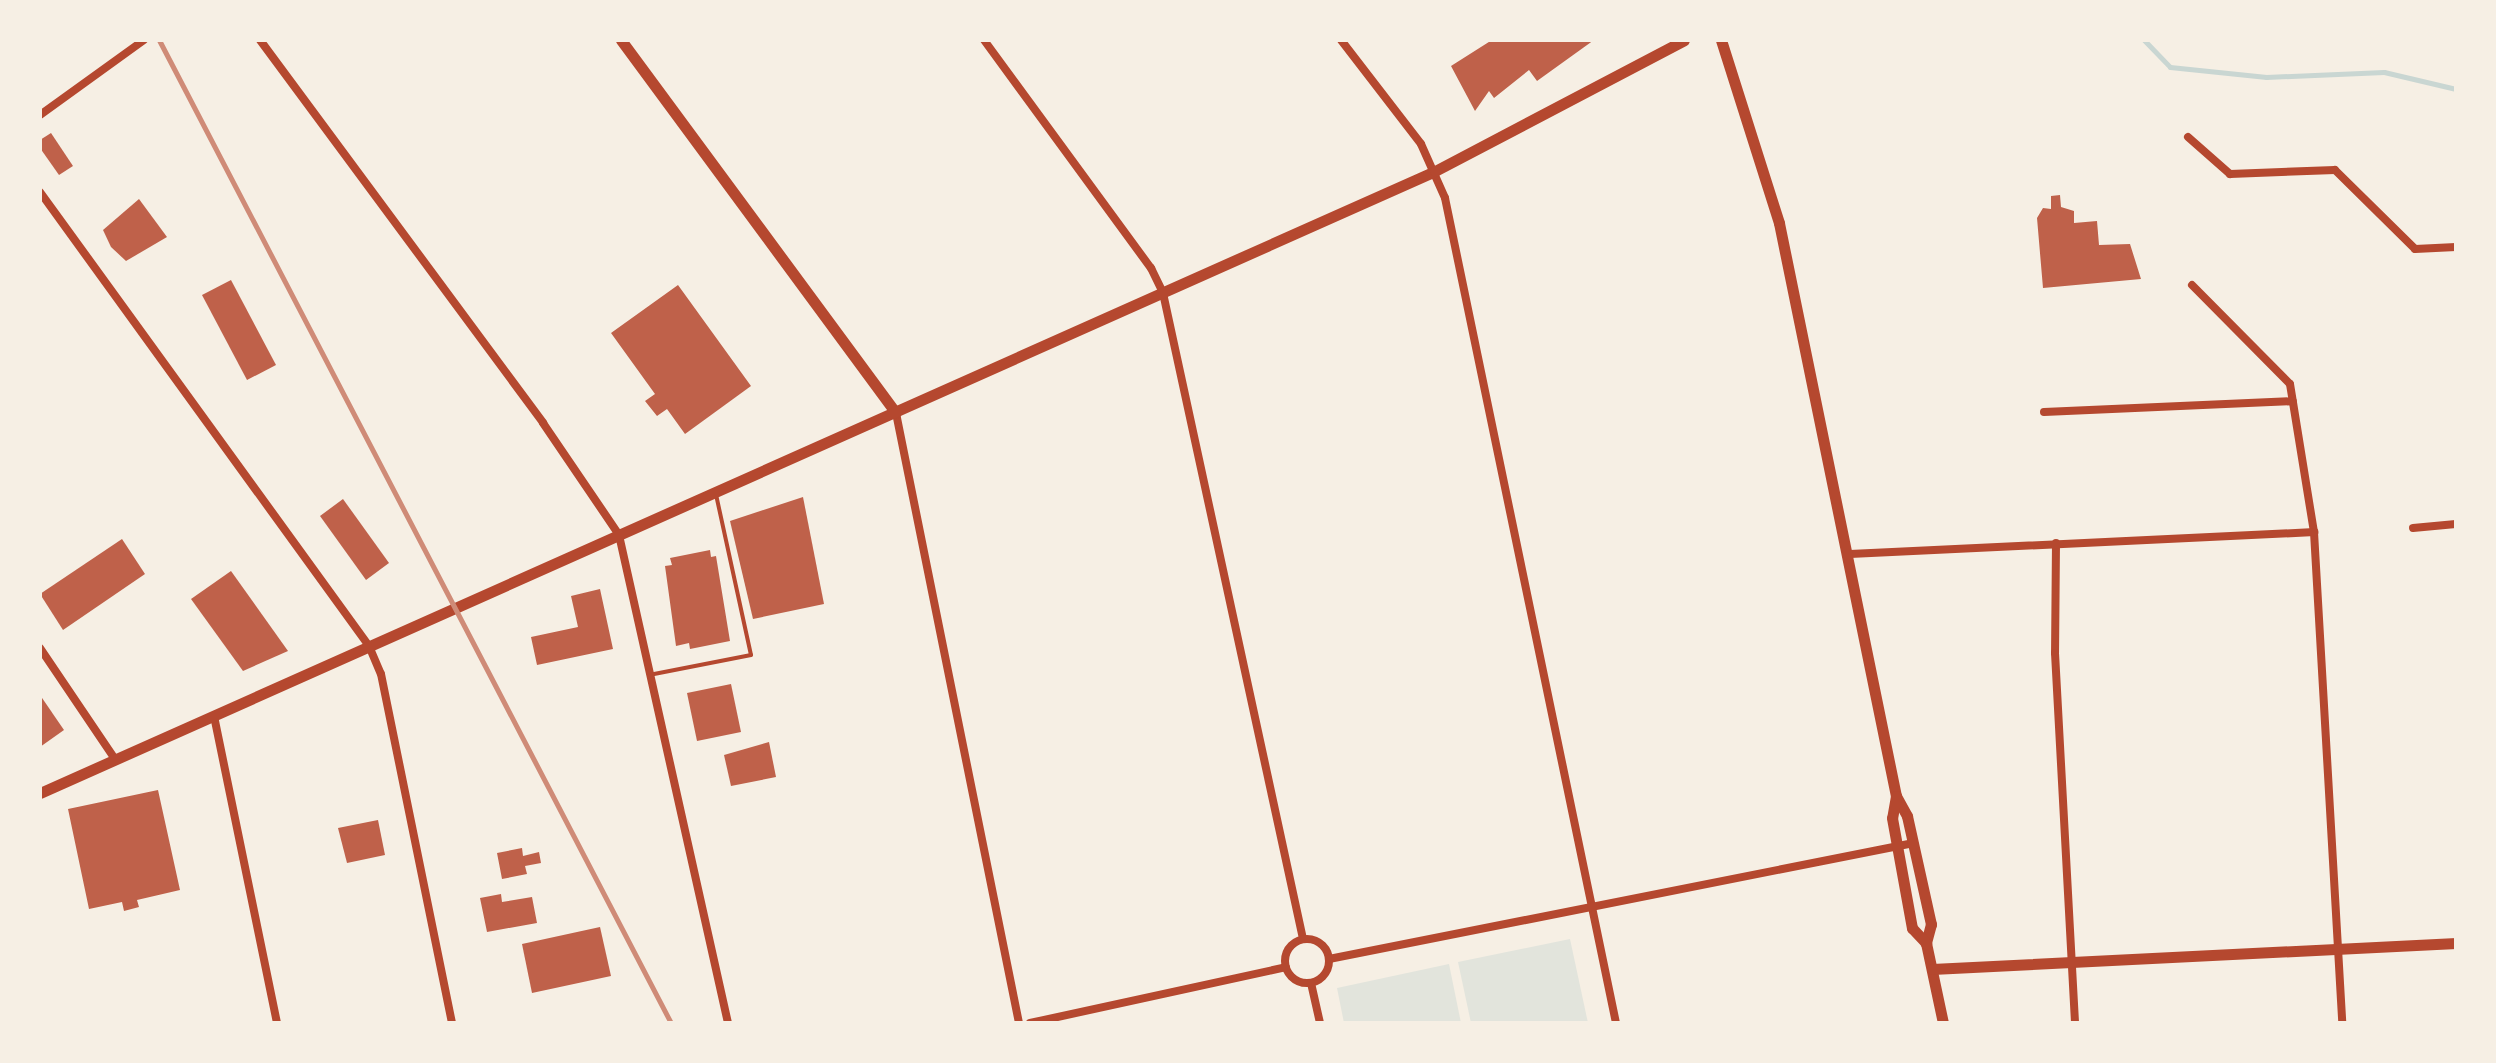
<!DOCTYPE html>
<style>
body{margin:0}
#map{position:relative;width:2496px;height:1063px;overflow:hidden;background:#f6efe4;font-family:"Public Sans",sans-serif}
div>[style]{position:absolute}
.green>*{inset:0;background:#e2e4dc}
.stream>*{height:5px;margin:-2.5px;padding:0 2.5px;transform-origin:2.5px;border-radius:2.5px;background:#c9d6d2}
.building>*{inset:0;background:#bf614a}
.service>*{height:4px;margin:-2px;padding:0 2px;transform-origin:2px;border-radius:2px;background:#b5482f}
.minor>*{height:8px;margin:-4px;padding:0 4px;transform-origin:4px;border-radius:4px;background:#b5482f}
.minor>.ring{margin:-4px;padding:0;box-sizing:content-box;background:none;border:8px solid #b5482f;border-radius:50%}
.tertiary>*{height:11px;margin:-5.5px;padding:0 5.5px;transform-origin:5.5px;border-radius:5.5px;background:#b5482f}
.rail>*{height:5px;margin:-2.5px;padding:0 2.5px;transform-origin:2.5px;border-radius:2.5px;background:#cf8b77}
span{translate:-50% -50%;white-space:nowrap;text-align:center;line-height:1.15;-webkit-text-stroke:7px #f6efe4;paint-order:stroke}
.frame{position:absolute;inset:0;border:42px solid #f6efe4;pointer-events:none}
</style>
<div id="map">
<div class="green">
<div style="clip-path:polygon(1570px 939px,1588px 1023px,1471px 1023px,1458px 962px)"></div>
<div style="clip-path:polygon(1449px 964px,1461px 1023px,1344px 1023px,1337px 988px)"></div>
</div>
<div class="stream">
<div style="left:2144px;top:40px;width:37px;rotate:46deg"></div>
<div style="left:2170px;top:67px;width:97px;rotate:5.9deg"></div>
<div style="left:2266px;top:77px;width:118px;rotate:-2.4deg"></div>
<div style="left:2384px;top:72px;width:74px;rotate:13.3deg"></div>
</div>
<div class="building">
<div style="clip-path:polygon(1492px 40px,1594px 40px,1537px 81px,1529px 70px,1494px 98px,1489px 91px,1475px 111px,1451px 66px)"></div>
<div style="clip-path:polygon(51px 133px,73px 166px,59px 175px,40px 148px,40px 140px)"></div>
<div style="clip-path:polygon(2060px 195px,2061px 207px,2074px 211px,2074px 223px,2097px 221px,2099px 245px,2130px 244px,2141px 279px,2043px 288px,2037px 218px,2043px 208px,2051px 209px,2051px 196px)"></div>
<div style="clip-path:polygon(139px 199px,167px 237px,126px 261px,111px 247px,103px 230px)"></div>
<div style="clip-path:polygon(231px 280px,276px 365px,247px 380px,202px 295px)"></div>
<div style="clip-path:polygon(678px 285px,751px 386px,685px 434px,667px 409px,657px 416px,645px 401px,655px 394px,611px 333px)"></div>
<div style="clip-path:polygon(803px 497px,824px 604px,753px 619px,730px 521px)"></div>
<div style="clip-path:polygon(343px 499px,389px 563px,366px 580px,320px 516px)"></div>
<div style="clip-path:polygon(122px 539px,145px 574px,63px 630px,40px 594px)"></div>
<div style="clip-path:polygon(710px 550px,711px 557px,716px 556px,730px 641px,690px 649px,689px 643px,676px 646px,665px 566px,672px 565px,670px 558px)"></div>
<div style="clip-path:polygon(231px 571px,288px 651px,243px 671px,191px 599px)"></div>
<div style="clip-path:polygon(600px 589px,613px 649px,537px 665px,531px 637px,578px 627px,571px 596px)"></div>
<div style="clip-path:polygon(731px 684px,741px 732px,697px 741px,687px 693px)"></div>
<div style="clip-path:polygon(40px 695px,64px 730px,40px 747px)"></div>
<div style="clip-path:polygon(769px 742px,776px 777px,731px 786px,724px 755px)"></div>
<div style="clip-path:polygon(158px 790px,180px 890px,137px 900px,139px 907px,124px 911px,122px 902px,89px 909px,68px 809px)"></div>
<div style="clip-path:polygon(378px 820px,385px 855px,347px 863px,338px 828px)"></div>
<div style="clip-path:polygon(522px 848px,523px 856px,539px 852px,541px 863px,525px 866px,527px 874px,502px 879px,497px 853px)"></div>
<div style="clip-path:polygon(501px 894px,502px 902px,532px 897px,537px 923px,487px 932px,480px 898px)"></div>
<div style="clip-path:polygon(600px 927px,611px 976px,532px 993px,522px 944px)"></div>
</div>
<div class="service">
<div style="left:649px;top:675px;width:104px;rotate:-11.1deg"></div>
<div style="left:751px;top:655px;width:164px;rotate:-102.3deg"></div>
</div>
<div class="minor">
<div style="left:260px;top:40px;width:476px;rotate:53.5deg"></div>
<div style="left:543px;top:423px;width:135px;rotate:55.8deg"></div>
<div style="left:619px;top:535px;width:500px;rotate:77.41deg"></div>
<div style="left:984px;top:40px;width:283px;rotate:53.8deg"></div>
<div style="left:1151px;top:268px;width:28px;rotate:64deg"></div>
<div style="left:1163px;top:293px;width:661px;rotate:77.77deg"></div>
<div style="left:1341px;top:40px;width:131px;rotate:52.4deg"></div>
<div style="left:1421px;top:144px;width:59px;rotate:66deg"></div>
<div style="left:1445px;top:198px;width:843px;rotate:78.29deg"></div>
<div style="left:40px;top:115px;width:128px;rotate:-35.8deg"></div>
<div style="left:2188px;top:137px;width:56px;rotate:41.4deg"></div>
<div style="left:2230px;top:174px;width:105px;rotate:-2.2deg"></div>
<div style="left:2335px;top:170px;width:112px;rotate:44.6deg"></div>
<div style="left:2415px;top:249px;width:41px;rotate:-2.8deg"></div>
<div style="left:40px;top:192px;width:561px;rotate:54.07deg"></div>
<div style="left:369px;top:646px;width:30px;rotate:67deg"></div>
<div style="left:381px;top:674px;width:356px;rotate:78.5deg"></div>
<div style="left:2192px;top:285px;width:139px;rotate:45.3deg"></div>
<div style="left:2290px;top:384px;width:150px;rotate:80.8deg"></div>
<div style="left:2314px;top:532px;width:492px;rotate:86.7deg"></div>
<div style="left:2044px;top:412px;width:249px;rotate:-2.5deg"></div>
<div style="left:896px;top:413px;width:622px;rotate:78.6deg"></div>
<div style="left:2413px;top:528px;width:43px;rotate:-5.3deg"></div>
<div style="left:2056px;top:543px;width:110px;rotate:90.5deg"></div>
<div style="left:2055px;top:653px;width:371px;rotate:86.9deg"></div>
<div style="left:1850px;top:554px;width:465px;rotate:-2.7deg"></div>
<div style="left:40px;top:648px;width:134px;rotate:56deg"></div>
<div style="left:214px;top:716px;width:313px;rotate:78.4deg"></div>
<div class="ring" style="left:1285px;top:939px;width:36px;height:36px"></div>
<div style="left:1329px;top:959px;width:596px;rotate:-11.22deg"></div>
<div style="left:1311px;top:983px;width:41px;rotate:77.3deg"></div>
<div style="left:1030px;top:1023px;width:262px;rotate:-12.3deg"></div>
</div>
<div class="tertiary">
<div style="left:621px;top:40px;width:463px;rotate:53.6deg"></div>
<div style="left:1721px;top:40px;width:192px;rotate:72.4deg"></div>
<div style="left:1779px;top:223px;width:585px;rotate:78.46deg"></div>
<div style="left:1896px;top:796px;width:23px;rotate:61deg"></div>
<div style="left:1907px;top:816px;width:111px;rotate:77.5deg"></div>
<div style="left:1931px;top:924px;width:20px;rotate:105deg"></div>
<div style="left:1926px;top:943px;width:82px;rotate:78deg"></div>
<div style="left:40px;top:793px;width:1527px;rotate:-24.03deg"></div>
<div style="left:1435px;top:171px;width:281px;rotate:-27.7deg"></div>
<div style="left:1896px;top:796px;width:22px;rotate:100deg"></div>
<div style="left:1892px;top:818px;width:112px;rotate:79.7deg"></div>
<div style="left:1912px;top:928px;width:21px;rotate:47deg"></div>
<div style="left:1932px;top:969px;width:525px;rotate:-2.84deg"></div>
</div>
<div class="rail">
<div style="left:159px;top:40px;width:1108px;rotate:62.49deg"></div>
</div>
<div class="frame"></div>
</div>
